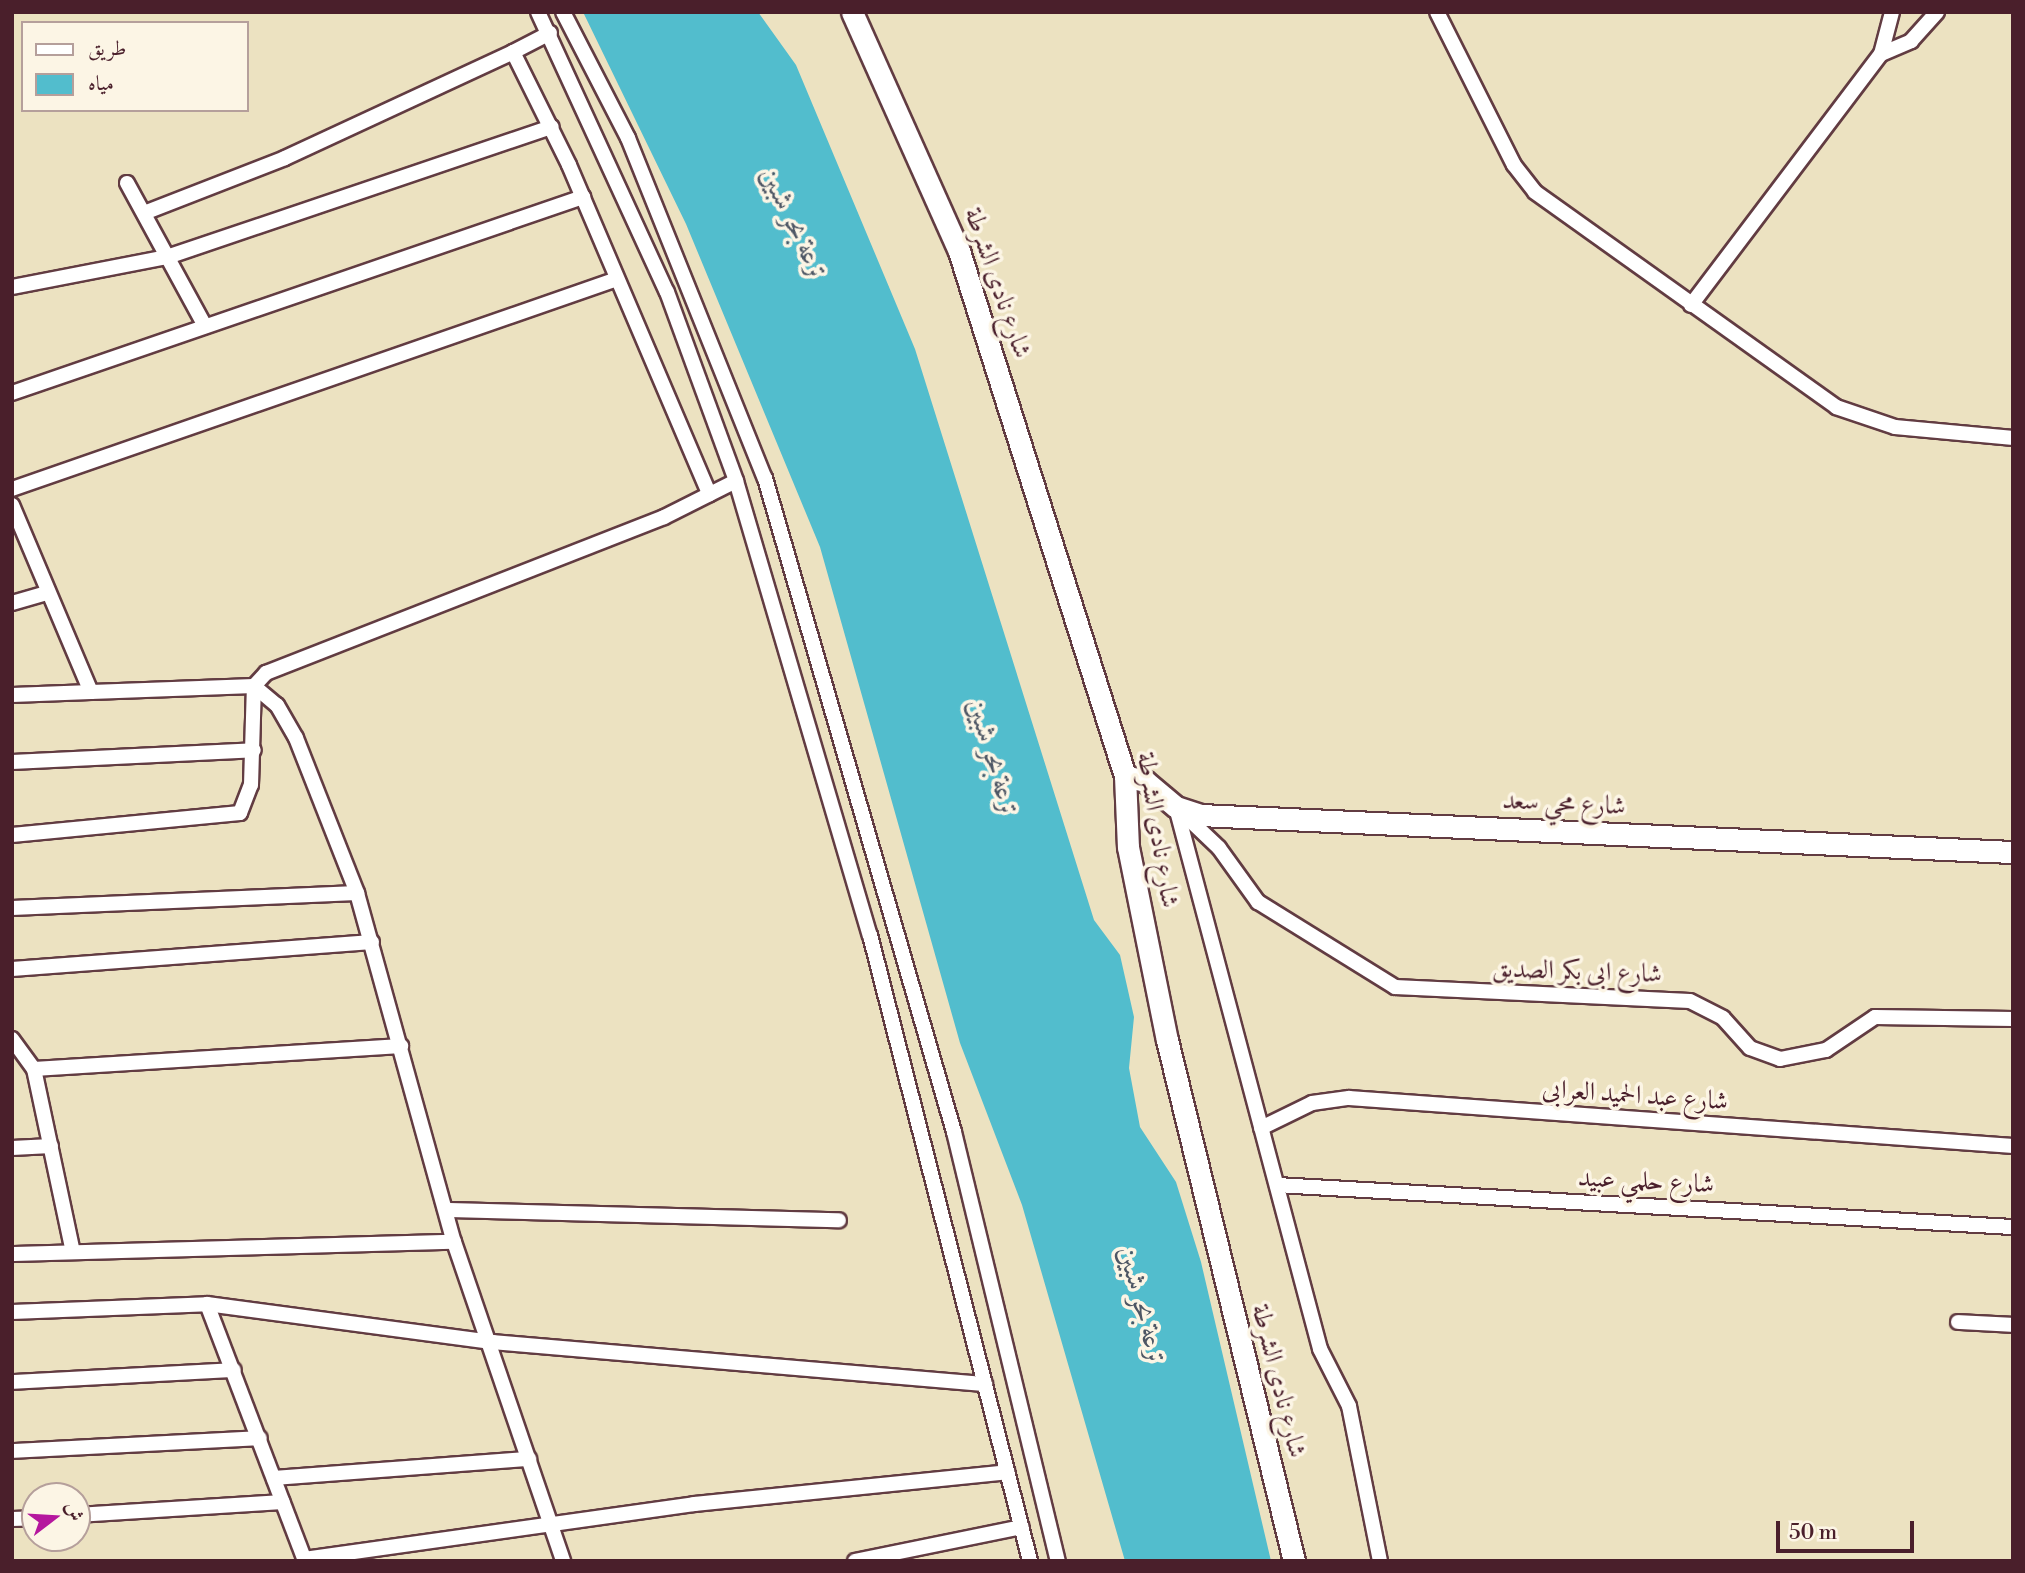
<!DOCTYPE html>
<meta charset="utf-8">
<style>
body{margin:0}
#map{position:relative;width:2025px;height:1573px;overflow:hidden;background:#ece2c1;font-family:"Libre Bodoni",Amiri,serif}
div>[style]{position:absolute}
.water>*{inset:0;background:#52bdcd}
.roads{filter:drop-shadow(2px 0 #623c42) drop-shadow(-2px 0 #623c42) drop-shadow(0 2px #623c42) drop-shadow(0 -2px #623c42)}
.street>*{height:14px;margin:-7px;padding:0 7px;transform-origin:7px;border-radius:7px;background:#fff}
.secondary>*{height:21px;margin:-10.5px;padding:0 10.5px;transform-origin:10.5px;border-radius:10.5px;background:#fff}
span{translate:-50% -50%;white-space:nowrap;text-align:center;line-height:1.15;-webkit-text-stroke:7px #fcf5e5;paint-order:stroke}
.street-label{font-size:26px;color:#4a1f2b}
.water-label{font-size:28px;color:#4d5664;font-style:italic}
.frame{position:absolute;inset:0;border:14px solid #4a1f2b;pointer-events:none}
.legend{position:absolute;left:21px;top:21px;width:228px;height:91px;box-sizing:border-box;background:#fcf5e5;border:2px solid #b59f9b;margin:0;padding:9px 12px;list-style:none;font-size:21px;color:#4a1f2b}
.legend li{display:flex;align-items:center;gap:14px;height:35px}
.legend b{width:35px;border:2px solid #b59f9b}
.north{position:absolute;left:21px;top:1482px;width:70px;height:70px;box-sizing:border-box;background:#fcf5e5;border:2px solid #b59f9b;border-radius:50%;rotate:73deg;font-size:19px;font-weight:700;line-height:28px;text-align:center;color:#4a1f2b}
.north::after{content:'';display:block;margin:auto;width:24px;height:32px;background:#b5179e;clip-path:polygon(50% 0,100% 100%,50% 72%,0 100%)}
.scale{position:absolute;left:1776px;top:1521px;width:138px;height:32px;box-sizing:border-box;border:4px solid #4a1f2b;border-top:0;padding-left:9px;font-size:21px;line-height:24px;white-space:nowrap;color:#4a1f2b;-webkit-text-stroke:5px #fcf5e5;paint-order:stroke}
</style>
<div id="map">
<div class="water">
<div style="clip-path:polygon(583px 12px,758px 12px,796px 65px,915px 349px,1094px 920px,1120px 955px,1134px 1017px,1129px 1068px,1140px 1127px,1176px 1182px,1201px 1262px,1271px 1561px,1125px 1561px,1022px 1205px,960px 1043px,820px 547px,686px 224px)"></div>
</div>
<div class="roads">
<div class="street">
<div style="left:538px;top:12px;width:308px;rotate:65.3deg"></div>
<div style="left:667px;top:292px;width:201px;rotate:69.9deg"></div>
<div style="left:736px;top:481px;width:473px;rotate:73.6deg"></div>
<div style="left:870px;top:935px;width:646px;rotate:75.66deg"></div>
<div style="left:563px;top:12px;width:142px;rotate:62.7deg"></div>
<div style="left:628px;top:138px;width:367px;rotate:68.1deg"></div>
<div style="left:765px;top:478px;width:681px;rotate:73.88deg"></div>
<div style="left:954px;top:1132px;width:441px;rotate:76.4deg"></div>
<div style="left:1437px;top:12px;width:171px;rotate:63.3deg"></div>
<div style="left:1514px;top:165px;width:34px;rotate:52deg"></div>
<div style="left:1535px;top:192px;width:370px;rotate:35.5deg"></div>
<div style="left:1836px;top:407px;width:62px;rotate:18.7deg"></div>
<div style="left:1895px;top:427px;width:119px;rotate:5.3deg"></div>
<div style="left:550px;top:33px;width:42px;rotate:152.8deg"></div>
<div style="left:513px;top:52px;width:126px;rotate:63.6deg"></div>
<div style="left:569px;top:165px;width:358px;rotate:66.9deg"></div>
<div style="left:1881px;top:54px;width:33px;rotate:-23deg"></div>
<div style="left:1911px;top:41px;width:39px;rotate:-48deg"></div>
<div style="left:127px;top:183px;width:163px;rotate:61.4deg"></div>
<div style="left:144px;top:213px;width:151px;rotate:-21.3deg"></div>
<div style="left:285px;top:158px;width:251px;rotate:-24.9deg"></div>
<div style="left:12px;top:287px;width:158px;rotate:-11deg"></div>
<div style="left:167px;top:257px;width:406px;rotate:-18.7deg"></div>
<div style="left:1691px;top:305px;width:315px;rotate:-52.9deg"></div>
<div style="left:1881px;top:54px;width:43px;rotate:-75.3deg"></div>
<div style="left:12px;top:393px;width:604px;rotate:-18.95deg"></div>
<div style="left:12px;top:489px;width:640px;rotate:-19.14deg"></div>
<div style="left:12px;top:505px;width:203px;rotate:67.1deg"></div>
<div style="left:91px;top:692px;width:79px;rotate:177.8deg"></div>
<div style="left:12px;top:603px;width:37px;rotate:-16deg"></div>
<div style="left:91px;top:692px;width:163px;rotate:-2.1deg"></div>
<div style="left:254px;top:686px;width:30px;rotate:40deg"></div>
<div style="left:277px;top:705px;width:38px;rotate:60deg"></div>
<div style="left:296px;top:738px;width:167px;rotate:68.5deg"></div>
<div style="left:357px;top:893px;width:362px;rotate:74.5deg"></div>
<div style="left:454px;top:1242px;width:337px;rotate:71.1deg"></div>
<div style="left:12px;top:762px;width:242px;rotate:-2.8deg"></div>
<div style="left:1176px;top:807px;width:59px;rotate:43.6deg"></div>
<div style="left:1219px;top:848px;width:67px;rotate:54.2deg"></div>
<div style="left:1258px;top:902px;width:161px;rotate:31.8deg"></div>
<div style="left:1395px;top:987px;width:295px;rotate:2.7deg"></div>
<div style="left:1690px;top:1001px;width:37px;rotate:27deg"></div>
<div style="left:1723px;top:1018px;width:40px;rotate:48deg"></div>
<div style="left:1750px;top:1048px;width:32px;rotate:20deg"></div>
<div style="left:1780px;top:1059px;width:47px;rotate:-11.1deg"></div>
<div style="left:1826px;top:1050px;width:59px;rotate:-34deg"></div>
<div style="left:1875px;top:1017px;width:138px;rotate:0.8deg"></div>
<div style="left:1177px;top:811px;width:557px;rotate:75.11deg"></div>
<div style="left:1320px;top:1349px;width:64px;rotate:63deg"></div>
<div style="left:1349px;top:1406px;width:158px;rotate:78.7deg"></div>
<div style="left:12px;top:835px;width:229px;rotate:-5.5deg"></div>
<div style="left:240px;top:813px;width:30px;rotate:-69deg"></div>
<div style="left:251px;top:785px;width:99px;rotate:-88.3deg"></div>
<div style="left:254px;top:686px;width:18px;rotate:-47deg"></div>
<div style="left:266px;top:673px;width:427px;rotate:-21.4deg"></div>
<div style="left:664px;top:517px;width:80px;rotate:-26.6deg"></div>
<div style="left:12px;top:908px;width:345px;rotate:-2.5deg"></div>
<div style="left:12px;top:969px;width:361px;rotate:-4.3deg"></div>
<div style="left:12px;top:1039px;width:37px;rotate:54deg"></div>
<div style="left:34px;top:1069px;width:368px;rotate:-3.6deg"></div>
<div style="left:34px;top:1069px;width:187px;rotate:78deg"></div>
<div style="left:1261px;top:1128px;width:57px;rotate:-26.1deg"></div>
<div style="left:1312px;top:1103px;width:37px;rotate:-8deg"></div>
<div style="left:1349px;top:1098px;width:666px;rotate:4.13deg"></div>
<div style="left:12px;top:1148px;width:39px;rotate:-3deg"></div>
<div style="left:1277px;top:1185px;width:737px;rotate:3.27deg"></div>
<div style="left:447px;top:1210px;width:392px;rotate:1.5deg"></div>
<div style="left:12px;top:1254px;width:442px;rotate:-1.6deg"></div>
<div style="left:207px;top:1304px;width:275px;rotate:69.1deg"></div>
<div style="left:12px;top:1312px;width:195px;rotate:-2.3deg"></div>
<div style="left:207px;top:1304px;width:289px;rotate:7.6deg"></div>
<div style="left:493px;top:1342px;width:494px;rotate:4.9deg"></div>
<div style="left:1958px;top:1322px;width:55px;rotate:3.1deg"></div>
<div style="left:12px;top:1382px;width:222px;rotate:-3.1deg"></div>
<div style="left:12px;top:1451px;width:248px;rotate:-3deg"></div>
<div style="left:274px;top:1478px;width:256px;rotate:-4.3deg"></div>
<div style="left:77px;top:1515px;width:206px;rotate:-3.6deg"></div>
<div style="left:12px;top:1519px;width:23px;rotate:-2deg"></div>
<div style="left:304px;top:1559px;width:394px;rotate:-8deg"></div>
<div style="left:694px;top:1504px;width:315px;rotate:-5.8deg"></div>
<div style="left:855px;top:1561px;width:170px;rotate:-11.5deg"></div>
</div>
<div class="secondary">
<div style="left:852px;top:12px;width:262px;rotate:65.9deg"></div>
<div style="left:959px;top:251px;width:551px;rotate:72.45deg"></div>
<div style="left:1125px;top:776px;width:71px;rotate:87.6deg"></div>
<div style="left:1128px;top:847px;width:197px;rotate:78.6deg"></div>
<div style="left:1167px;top:1040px;width:536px;rotate:76.3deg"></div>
<div style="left:1125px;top:776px;width:21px;rotate:14deg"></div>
<div style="left:1145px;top:781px;width:40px;rotate:40deg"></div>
<div style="left:1176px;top:807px;width:25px;rotate:18deg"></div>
<div style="left:1200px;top:815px;width:814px;rotate:2.61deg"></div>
</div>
</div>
<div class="street-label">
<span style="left:997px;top:283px;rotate:71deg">شارع نادى الشرطة</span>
<span style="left:1564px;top:804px;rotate:3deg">شارع محي سعد</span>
<span style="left:1157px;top:830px;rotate:81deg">شارع نادى الشرطة</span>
<span style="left:1577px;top:972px;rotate:2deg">شارع ابى بكر الصديق</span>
<span style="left:1635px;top:1096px;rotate:4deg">شارع عبد الحميد العرابى</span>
<span style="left:1646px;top:1182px;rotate:3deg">شارع حلمي عبيد</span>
<span style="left:1278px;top:1381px;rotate:76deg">شارع نادى الشرطة</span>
</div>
<div class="water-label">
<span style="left:794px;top:224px;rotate:64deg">ترعة بحر شبين</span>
<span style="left:993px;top:758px;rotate:73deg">ترعة بحر شبين</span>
<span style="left:1142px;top:1306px;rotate:75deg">ترعة بحر شبين</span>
</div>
<div class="frame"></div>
<ul class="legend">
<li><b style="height:9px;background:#fff"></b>طريق</li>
<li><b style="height:19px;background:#52bdcd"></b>مياه</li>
</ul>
<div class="north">ش</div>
<div class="scale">50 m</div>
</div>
